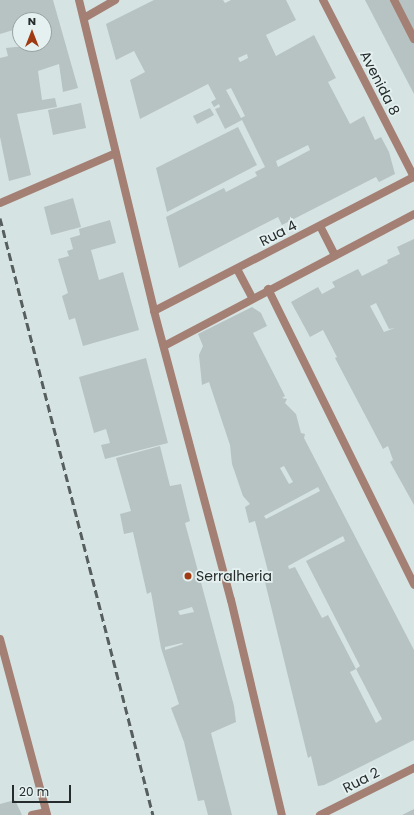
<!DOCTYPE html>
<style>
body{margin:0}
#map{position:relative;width:414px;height:815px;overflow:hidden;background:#d6e3e3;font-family:Poppins,sans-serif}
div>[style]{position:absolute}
.building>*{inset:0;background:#b6c3c2}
.service>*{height:8px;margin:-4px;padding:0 4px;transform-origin:4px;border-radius:4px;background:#a47f73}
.minor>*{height:8px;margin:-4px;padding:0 4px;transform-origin:4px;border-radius:4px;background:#a47f73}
.tertiary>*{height:8px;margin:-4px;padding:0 4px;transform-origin:4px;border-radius:4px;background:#a47f73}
.rail>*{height:3px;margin-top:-1.5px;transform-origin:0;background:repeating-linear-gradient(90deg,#575e5e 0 8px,transparent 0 12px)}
.dots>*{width:11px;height:11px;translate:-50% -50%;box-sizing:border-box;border:2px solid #e4f1f0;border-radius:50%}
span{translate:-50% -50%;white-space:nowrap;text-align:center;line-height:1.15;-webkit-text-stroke:3.5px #e4f1f0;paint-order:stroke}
.street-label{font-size:14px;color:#262b2b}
.poi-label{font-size:14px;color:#262b2b}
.left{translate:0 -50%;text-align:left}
.north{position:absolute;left:12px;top:12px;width:40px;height:40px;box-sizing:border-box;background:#e4f1f0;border:1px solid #98a2a1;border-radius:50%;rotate:0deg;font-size:11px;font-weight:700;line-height:16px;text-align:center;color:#262b2b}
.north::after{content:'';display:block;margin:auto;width:14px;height:18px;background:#a03a12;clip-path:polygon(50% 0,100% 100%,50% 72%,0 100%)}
.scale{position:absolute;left:12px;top:785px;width:59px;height:18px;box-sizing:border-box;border:2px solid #262b2b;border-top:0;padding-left:5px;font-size:12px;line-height:14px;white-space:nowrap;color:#262b2b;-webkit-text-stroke:3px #e4f1f0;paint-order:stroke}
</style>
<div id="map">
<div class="building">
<div style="clip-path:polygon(0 0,53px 0,78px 88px,63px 92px,59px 64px,38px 71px,42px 100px,55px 98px,57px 107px,17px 114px,31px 175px,9px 181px,0 137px,0 58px,8px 56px,6px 48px,44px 44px,44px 20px,20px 20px,20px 28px,0 34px)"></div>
<div style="clip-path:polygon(evenodd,154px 0,223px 0,225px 3px,231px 0,286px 0,296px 20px,266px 35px,276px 56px,314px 35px,336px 78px,328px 82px,350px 124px,364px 116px,375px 140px,381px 137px,389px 152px,395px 174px,379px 182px,376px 177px,282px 225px,278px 217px,179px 268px,166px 217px,224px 188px,226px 192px,257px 176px,255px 172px,265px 167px,242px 120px,225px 129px,215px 109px,220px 107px,219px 104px,214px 107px,211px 102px,216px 99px,208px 84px,140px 119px,130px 80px,145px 72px,134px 51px,116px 60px,106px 24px,154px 0,247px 54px,248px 58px,240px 62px,238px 58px,247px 54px,154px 0,231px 88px,245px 116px,241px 118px,226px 90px,231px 88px,154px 0,308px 145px,310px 150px,278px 167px,276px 161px,308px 145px)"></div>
<div style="clip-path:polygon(365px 0,414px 0,414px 94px)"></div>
<div style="clip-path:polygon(81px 103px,86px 128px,53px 135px,48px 110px)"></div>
<div style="clip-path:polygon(210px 108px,214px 115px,197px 124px,193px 116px)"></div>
<div style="clip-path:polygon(238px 127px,257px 165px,167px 212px,156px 168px)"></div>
<div style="clip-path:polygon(73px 198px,81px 227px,51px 235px,44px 207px)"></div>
<div style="clip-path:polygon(110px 220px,116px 243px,91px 250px,99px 280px,123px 272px,139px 330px,83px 346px,75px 318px,69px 320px,62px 296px,68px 293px,58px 259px,69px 256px,67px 251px,73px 249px,70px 238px,80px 235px,79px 229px)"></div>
<div style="clip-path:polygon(evenodd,414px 239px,414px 505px,390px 462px,393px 460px,388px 446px,383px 449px,335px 358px,337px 357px,323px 330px,310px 337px,291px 302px,318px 287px,322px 294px,335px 287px,332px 282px,358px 269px,362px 276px,388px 263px,387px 260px,400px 254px,397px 247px,414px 239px,376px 303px,389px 329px,395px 328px,384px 332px,370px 306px,376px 303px)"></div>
<div style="clip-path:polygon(evenodd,252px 307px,261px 313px,267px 326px,253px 333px,285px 396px,282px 398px,287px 399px,285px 403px,296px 414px,301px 433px,305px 434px,304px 438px,414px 650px,414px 740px,324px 785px,318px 786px,311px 756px,308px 758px,265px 582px,270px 579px,255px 521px,249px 523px,245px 507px,250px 504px,243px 496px,232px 464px,230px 445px,209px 382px,202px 385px,199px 355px,203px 346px,198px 334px,252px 307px,284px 466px,293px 482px,289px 484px,280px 468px,284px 466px,252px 307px,318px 487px,320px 491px,266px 519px,264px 516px,318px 487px,252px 307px,343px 536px,345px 541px,306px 561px,360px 666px,356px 669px,382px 719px,376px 723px,350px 672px,356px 669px,328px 615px,322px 618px,295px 567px,289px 569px,288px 566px,343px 536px)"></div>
<div style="clip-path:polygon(146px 358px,168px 443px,105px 459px,101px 445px,110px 443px,106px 429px,94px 433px,79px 377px)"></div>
<div style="clip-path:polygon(evenodd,160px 446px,170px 486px,181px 484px,190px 521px,185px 523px,191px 545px,234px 706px,236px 722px,211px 733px,232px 815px,208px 815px,204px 800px,198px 801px,184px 742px,171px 708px,179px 704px,161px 648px,151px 592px,147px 594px,133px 532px,124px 534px,120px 514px,131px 511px,116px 458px,160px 446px,192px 607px,194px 612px,180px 615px,178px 611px,192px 607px,160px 446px,182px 643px,183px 644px,165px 650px,165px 647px,182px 643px)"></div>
<div style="clip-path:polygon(15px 800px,22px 815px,0 815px,0 804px)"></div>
<div style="clip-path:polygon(414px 809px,414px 815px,402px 815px)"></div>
</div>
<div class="service">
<div style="left:394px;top:0;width:44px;rotate:62.9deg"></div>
</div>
<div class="minor">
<div style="left:323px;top:0;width:199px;rotate:62.8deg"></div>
<div style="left:84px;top:18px;width:36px;rotate:-30deg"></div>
<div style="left:320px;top:226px;width:33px;rotate:63deg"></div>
<div style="left:237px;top:269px;width:32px;rotate:62deg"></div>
<div style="left:268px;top:289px;width:330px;rotate:63.7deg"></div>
<div style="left:154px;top:311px;width:292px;rotate:-27.3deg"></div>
<div style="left:164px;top:346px;width:283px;rotate:-27.8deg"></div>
<div style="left:0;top:639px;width:182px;rotate:75deg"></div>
<div style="left:32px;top:815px;width:14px;rotate:-12deg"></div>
<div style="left:320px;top:815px;width:105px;rotate:-26.6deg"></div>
</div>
<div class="tertiary">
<div style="left:79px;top:0;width:320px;rotate:76.4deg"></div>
<div style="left:154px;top:311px;width:299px;rotate:75.1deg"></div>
<div style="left:231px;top:600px;width:221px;rotate:76.7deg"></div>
<div style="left:0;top:203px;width:126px;rotate:-23.3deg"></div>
</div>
<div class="rail">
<div style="left:0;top:218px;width:616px;rotate:75.63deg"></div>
</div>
<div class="dots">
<div style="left:188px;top:576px;background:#a03a12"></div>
</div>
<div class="street-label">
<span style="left:380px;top:83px;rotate:63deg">Avenida 8</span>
<span style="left:278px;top:233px;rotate:-27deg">Rua 4</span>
<span style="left:361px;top:780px;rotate:-27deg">Rua 2</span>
</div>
<div class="poi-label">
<span class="left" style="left:196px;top:576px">Serralheria</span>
</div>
<div class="north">N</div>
<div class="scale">20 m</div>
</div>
